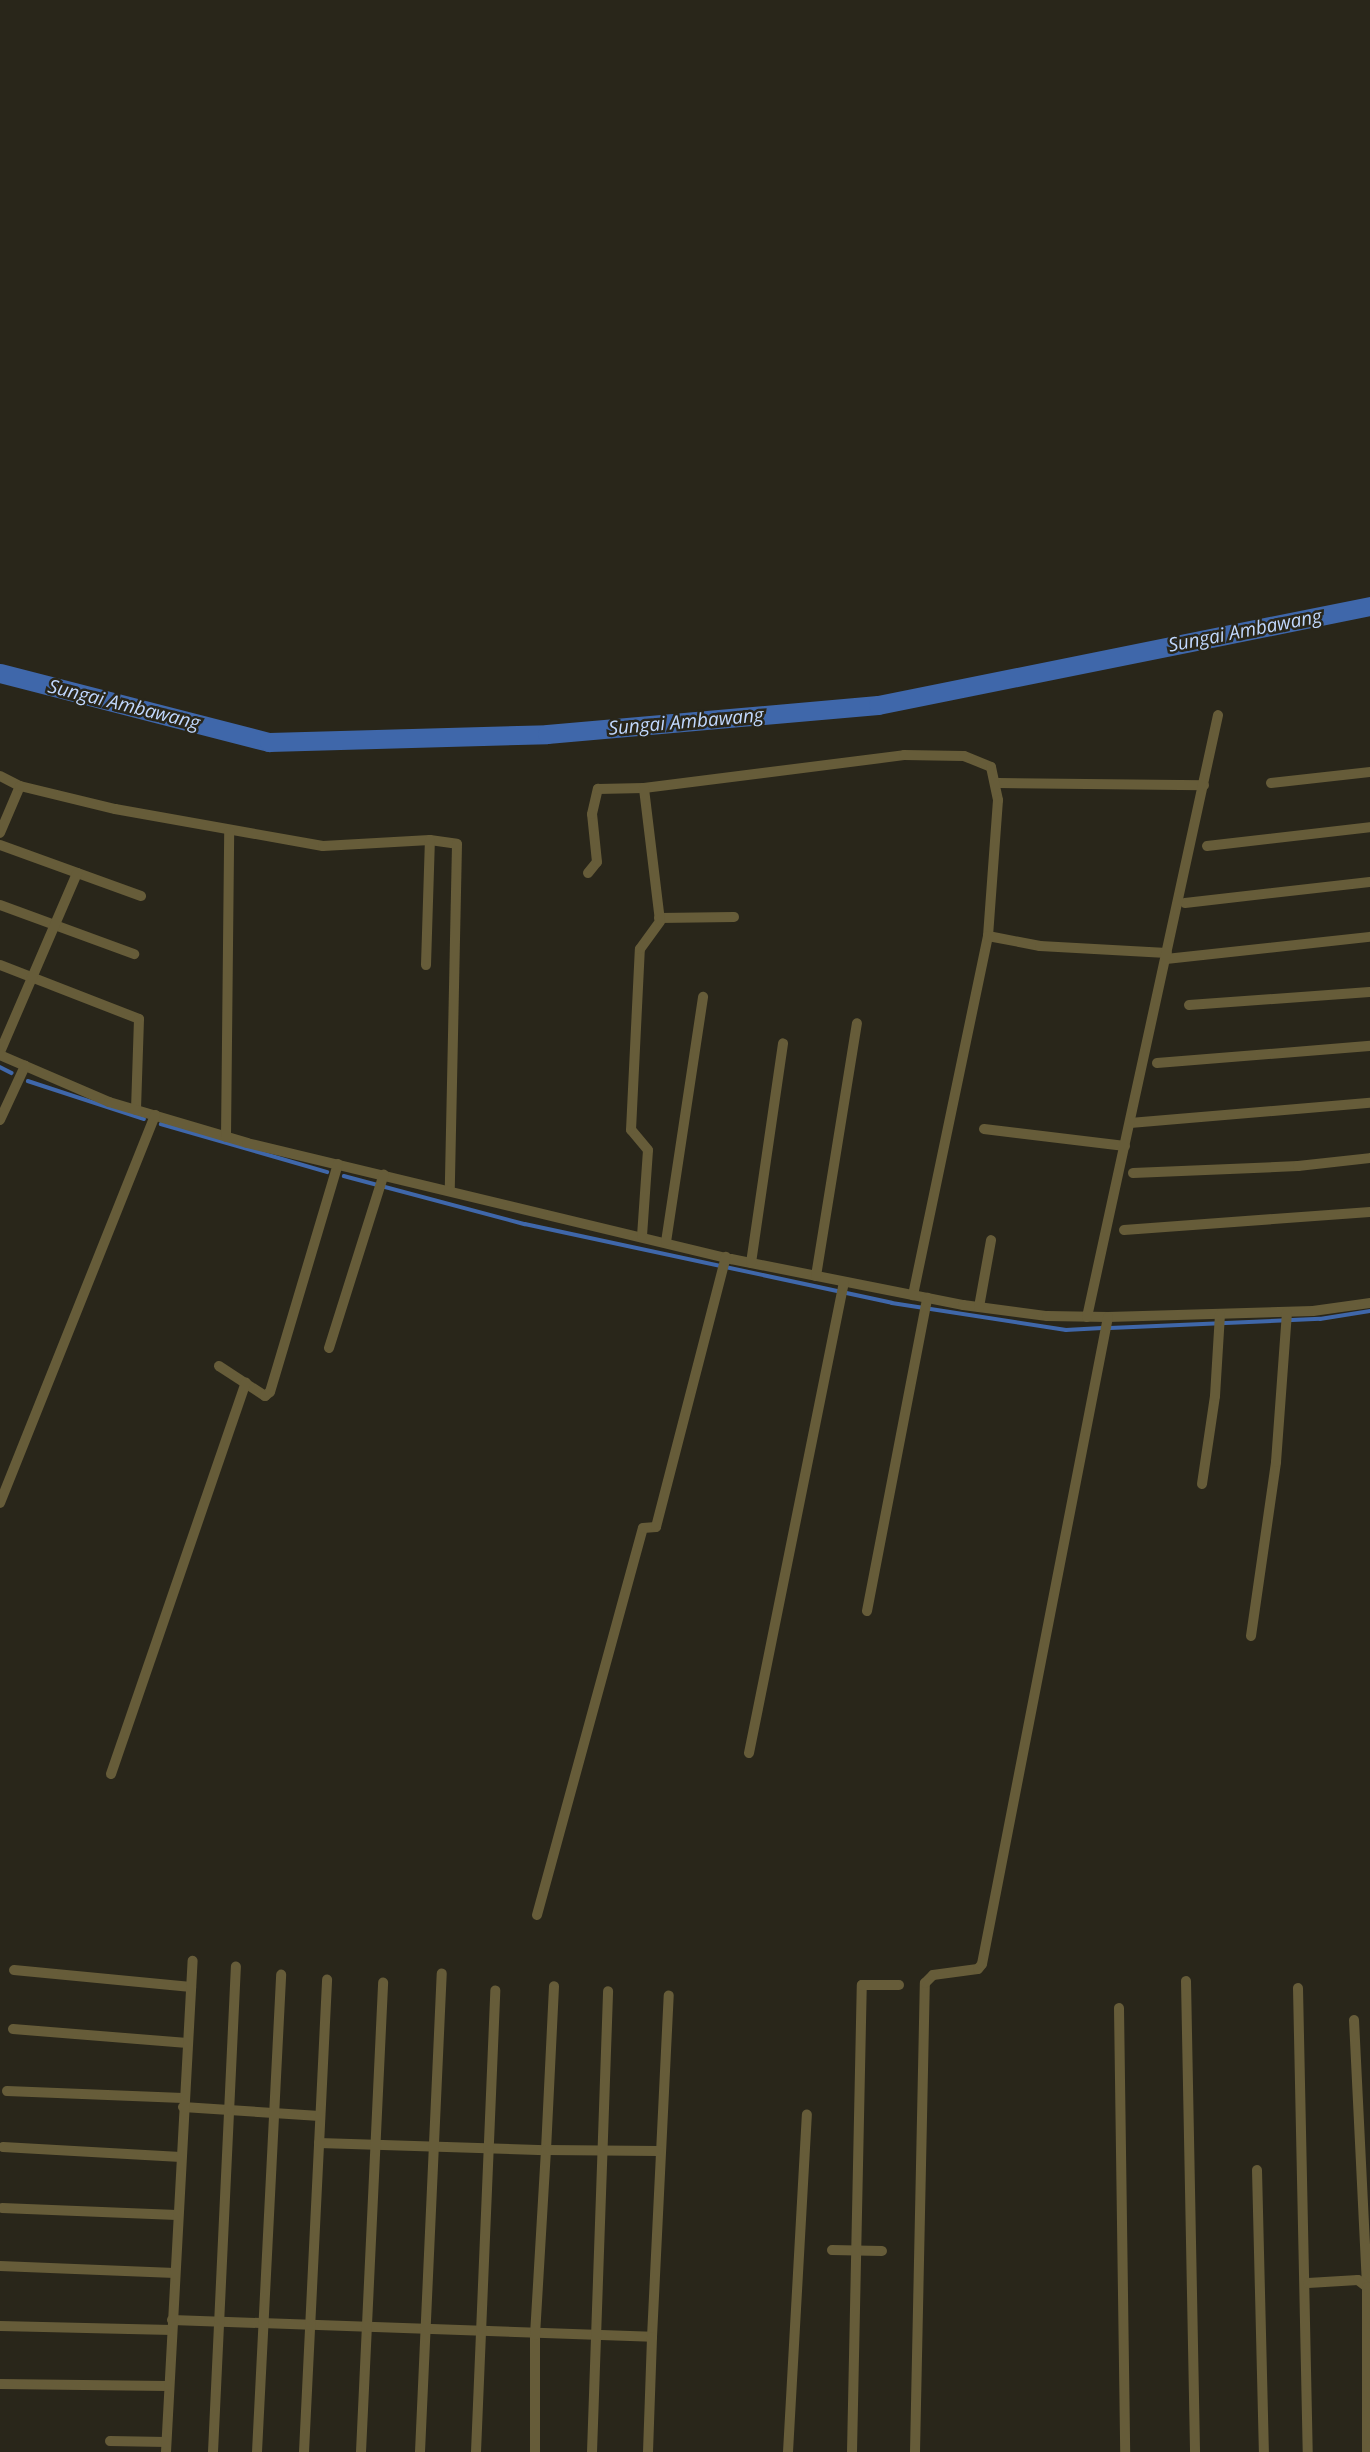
<!DOCTYPE html>
<style>
body{margin:0}
#map{position:relative;width:1370px;height:2452px;overflow:hidden;background:#29261a;font-family:"Open Sans",sans-serif}
div>[style]{position:absolute}
.stream>*{height:3.5px;margin:-1.75px;padding:0 1.75px;transform-origin:1.75px;border-radius:1.75px;background:#3f67aa}
.river>*{height:19px;margin:-9.5px;padding:0 9.5px;transform-origin:9.5px;border-radius:9.5px;background:#3f67aa}
.minor>*{height:10px;margin:-5px;padding:0 5px;transform-origin:5px;border-radius:5px;background:#665c39}
span{translate:-50% -50%;white-space:nowrap;text-align:center;line-height:1.15;-webkit-text-stroke:5px #29261a;paint-order:stroke}
.water-label{font-size:19px;color:#c1d8fe;font-style:italic}
</style>
<div id="map">
<div class="stream">
<div style="left:0;top:1067px;width:13px;rotate:27deg"></div>
<div style="left:28px;top:1081px;width:122px;rotate:18.1deg"></div>
<div style="left:161px;top:1124px;width:173px;rotate:16.1deg"></div>
<div style="left:344px;top:1176px;width:187px;rotate:14.9deg"></div>
<div style="left:525px;top:1224px;width:375px;rotate:12.1deg"></div>
<div style="left:892px;top:1303px;width:176px;rotate:8.8deg"></div>
<div style="left:1066px;top:1330px;width:36px;rotate:-3deg"></div>
<div style="left:1110px;top:1328px;width:210px;rotate:-2.5deg"></div>
<div style="left:1320px;top:1319px;width:51px;rotate:-9.1deg"></div>
</div>
<div class="river">
<div style="left:0;top:673px;width:278px;rotate:14.4deg"></div>
<div style="left:269px;top:742px;width:278px;rotate:-1.6deg"></div>
<div style="left:547px;top:734px;width:332px;rotate:-5deg"></div>
<div style="left:878px;top:705px;width:502px;rotate:-11.38deg"></div>
</div>
<div class="minor">
<div style="left:0;top:776px;width:22px;rotate:27deg"></div>
<div style="left:20px;top:786px;width:51px;rotate:113.1deg"></div>
<div style="left:998px;top:783px;width:206px;rotate:0.6deg"></div>
<div style="left:1271px;top:783px;width:100px;rotate:-6.3deg"></div>
<div style="left:20px;top:786px;width:98px;rotate:13.6deg"></div>
<div style="left:115px;top:809px;width:211px;rotate:10.1deg"></div>
<div style="left:323px;top:846px;width:107px;rotate:-3.2deg"></div>
<div style="left:430px;top:840px;width:27px;rotate:8deg"></div>
<div style="left:457px;top:844px;width:344px;rotate:91.2deg"></div>
<div style="left:0;top:845px;width:150px;rotate:19.9deg"></div>
<div style="left:1207px;top:846px;width:164px;rotate:-6.6deg"></div>
<div style="left:588px;top:873px;width:14px;rotate:-51deg"></div>
<div style="left:597px;top:862px;width:48px;rotate:-95.9deg"></div>
<div style="left:592px;top:814px;width:26px;rotate:-77deg"></div>
<div style="left:598px;top:789px;width:46px;rotate:-1.2deg"></div>
<div style="left:644px;top:788px;width:262px;rotate:-7.2deg"></div>
<div style="left:904px;top:755px;width:60px;rotate:1deg"></div>
<div style="left:964px;top:756px;width:29px;rotate:22deg"></div>
<div style="left:991px;top:767px;width:34px;rotate:78deg"></div>
<div style="left:998px;top:800px;width:136px;rotate:94.2deg"></div>
<div style="left:988px;top:936px;width:367px;rotate:101.8deg"></div>
<div style="left:1185px;top:903px;width:186px;rotate:-6.5deg"></div>
<div style="left:0;top:905px;width:143px;rotate:20.1deg"></div>
<div style="left:659px;top:918px;width:75px;rotate:-0.8deg"></div>
<div style="left:988px;top:936px;width:53px;rotate:10.9deg"></div>
<div style="left:1040px;top:946px;width:127px;rotate:3.2deg"></div>
<div style="left:1166px;top:959px;width:205px;rotate:-6.2deg"></div>
<div style="left:0;top:965px;width:149px;rotate:21.2deg"></div>
<div style="left:139px;top:1019px;width:91px;rotate:91.9deg"></div>
<div style="left:426px;top:965px;width:125px;rotate:-88.2deg"></div>
<div style="left:1189px;top:1005px;width:181px;rotate:-4.1deg"></div>
<div style="left:0;top:1052px;width:195px;rotate:-66.7deg"></div>
<div style="left:0;top:1055px;width:119px;rotate:23.3deg"></div>
<div style="left:109px;top:1102px;width:144px;rotate:16.5deg"></div>
<div style="left:247px;top:1143px;width:498px;rotate:13.5deg"></div>
<div style="left:731px;top:1259px;width:237px;rotate:11.2deg"></div>
<div style="left:963px;top:1305px;width:85px;rotate:7.5deg"></div>
<div style="left:1047px;top:1316px;width:61px;rotate:0.9deg"></div>
<div style="left:1108px;top:1317px;width:205px;rotate:-1.7deg"></div>
<div style="left:1313px;top:1311px;width:58px;rotate:-8deg"></div>
<div style="left:1157px;top:1063px;width:214px;rotate:-4.6deg"></div>
<div style="left:0;top:1120px;width:60px;rotate:-65.2deg"></div>
<div style="left:1130px;top:1123px;width:241px;rotate:-4.8deg"></div>
<div style="left:984px;top:1129px;width:142px;rotate:6.9deg"></div>
<div style="left:226px;top:1137px;width:306px;rotate:-89.4deg"></div>
<div style="left:1133px;top:1173px;width:165px;rotate:-2.4deg"></div>
<div style="left:1298px;top:1166px;width:72px;rotate:-6.3deg"></div>
<div style="left:1124px;top:1230px;width:247px;rotate:-4.2deg"></div>
<div style="left:642px;top:1236px;width:86px;rotate:-86deg"></div>
<div style="left:648px;top:1150px;width:26px;rotate:-130deg"></div>
<div style="left:631px;top:1130px;width:181px;rotate:-87.2deg"></div>
<div style="left:640px;top:949px;width:34px;rotate:-54deg"></div>
<div style="left:660px;top:921px;width:134px;rotate:-96.9deg"></div>
<div style="left:666px;top:1242px;width:248px;rotate:-81.4deg"></div>
<div style="left:751px;top:1263px;width:222px;rotate:-81.7deg"></div>
<div style="left:816px;top:1276px;width:256px;rotate:-80.8deg"></div>
<div style="left:979px;top:1307px;width:68px;rotate:-79.8deg"></div>
<div style="left:1087px;top:1317px;width:616px;rotate:-77.72deg"></div>
<div style="left:329px;top:1348px;width:182px;rotate:-72.5deg"></div>
<div style="left:219px;top:1366px;width:55px;rotate:33.1deg"></div>
<div style="left:265px;top:1396px;width:6px;rotate:-39deg"></div>
<div style="left:270px;top:1392px;width:238px;rotate:-73.4deg"></div>
<div style="left:1202px;top:1484px;width:89px;rotate:-81.6deg"></div>
<div style="left:1215px;top:1396px;width:82px;rotate:-86.5deg"></div>
<div style="left:0;top:1503px;width:418px;rotate:-68.2deg"></div>
<div style="left:867px;top:1611px;width:319px;rotate:-79.1deg"></div>
<div style="left:1251px;top:1636px;width:176px;rotate:-81.8deg"></div>
<div style="left:1276px;top:1462px;width:150px;rotate:-85.8deg"></div>
<div style="left:749px;top:1753px;width:480px;rotate:-78.6deg"></div>
<div style="left:111px;top:1774px;width:414px;rotate:-71deg"></div>
<div style="left:537px;top:1915px;width:401px;rotate:-74.7deg"></div>
<div style="left:643px;top:1528px;width:13px;rotate:-4deg"></div>
<div style="left:656px;top:1527px;width:279px;rotate:-75.5deg"></div>
<div style="left:14px;top:1970px;width:178px;rotate:5.5deg"></div>
<div style="left:1186px;top:1981px;width:471px;rotate:88.9deg"></div>
<div style="left:1298px;top:1988px;width:464px;rotate:88.8deg"></div>
<div style="left:1119px;top:2008px;width:444px;rotate:89.2deg"></div>
<div style="left:1354px;top:2020px;width:267px;rotate:87.2deg"></div>
<div style="left:13px;top:2029px;width:175px;rotate:4.6deg"></div>
<div style="left:7px;top:2091px;width:176px;rotate:2.3deg"></div>
<div style="left:183px;top:2107px;width:137px;rotate:3.8deg"></div>
<div style="left:319px;top:2143px;width:227px;rotate:1.8deg"></div>
<div style="left:546px;top:2150px;width:164px;rotate:-87.2deg"></div>
<div style="left:3px;top:2147px;width:178px;rotate:3.2deg"></div>
<div style="left:1257px;top:2170px;width:282px;rotate:88.6deg"></div>
<div style="left:2px;top:2208px;width:175px;rotate:2.3deg"></div>
<div style="left:832px;top:2250px;width:50px;rotate:1.1deg"></div>
<div style="left:0;top:2266px;width:175px;rotate:2.3deg"></div>
<div style="left:1308px;top:2283px;width:50px;rotate:-3.4deg"></div>
<div style="left:1358px;top:2280px;width:11px;rotate:38deg"></div>
<div style="left:1367px;top:2287px;width:165px;rotate:90deg"></div>
<div style="left:172px;top:2320px;width:480px;rotate:2deg"></div>
<div style="left:652px;top:2337px;width:342px;rotate:-87.2deg"></div>
<div style="left:0;top:2326px;width:172px;rotate:1.3deg"></div>
<div style="left:0;top:2384px;width:168px;rotate:0.7deg"></div>
<div style="left:110px;top:2441px;width:56px;rotate:1deg"></div>
<div style="left:166px;top:2452px;width:492px;rotate:-86.9deg"></div>
<div style="left:213px;top:2452px;width:486px;rotate:-87.3deg"></div>
<div style="left:257px;top:2452px;width:478px;rotate:-87.1deg"></div>
<div style="left:304px;top:2452px;width:473px;rotate:-87.2deg"></div>
<div style="left:361px;top:2452px;width:470px;rotate:-87.3deg"></div>
<div style="left:420px;top:2452px;width:479px;rotate:-87.4deg"></div>
<div style="left:476px;top:2452px;width:462px;rotate:-87.6deg"></div>
<div style="left:535px;top:2452px;width:117px;rotate:-90deg"></div>
<div style="left:535px;top:2335px;width:185px;rotate:-86.6deg"></div>
<div style="left:546px;top:2150px;width:113px;rotate:0.5deg"></div>
<div style="left:592px;top:2452px;width:461px;rotate:-88deg"></div>
<div style="left:648px;top:2452px;width:115px;rotate:-88deg"></div>
<div style="left:788px;top:2452px;width:338px;rotate:-86.8deg"></div>
<div style="left:852px;top:2452px;width:467px;rotate:-88.8deg"></div>
<div style="left:862px;top:1985px;width:37px"></div>
<div style="left:915px;top:2452px;width:469px;rotate:-88.8deg"></div>
<div style="left:925px;top:1983px;width:11px;rotate:-45deg"></div>
<div style="left:933px;top:1975px;width:45px;rotate:-7.6deg"></div>
<div style="left:978px;top:1969px;width:6px;rotate:-51deg"></div>
<div style="left:982px;top:1964px;width:659px;rotate:-78.98deg"></div>
</div>
<div class="water-label">
<span style="left:1245px;top:631px;rotate:-11deg">Sungai Ambawang</span>
<span style="left:124px;top:705px;rotate:14deg">Sungai Ambawang</span>
<span style="left:686px;top:722px;rotate:-5deg">Sungai Ambawang</span>
</div>
</div>
